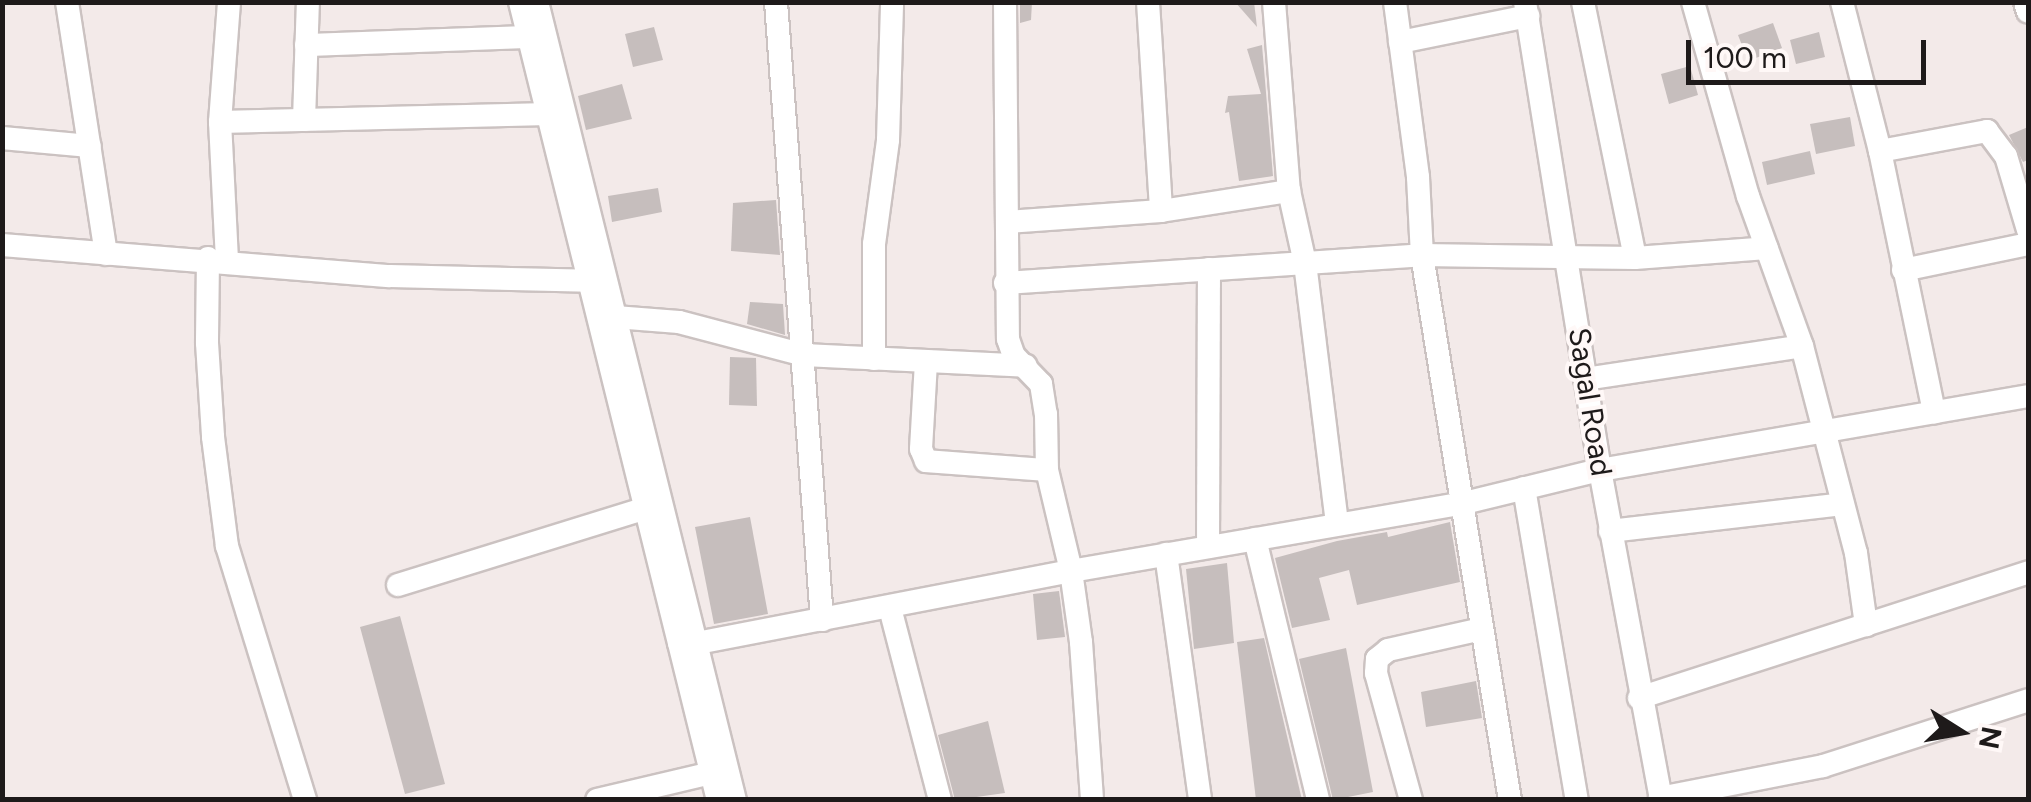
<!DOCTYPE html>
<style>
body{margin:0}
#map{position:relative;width:2031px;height:802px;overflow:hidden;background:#f3eae9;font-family:Figtree,sans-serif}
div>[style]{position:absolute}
.building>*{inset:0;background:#c6bebd}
.roads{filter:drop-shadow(2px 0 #cbc2c1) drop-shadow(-2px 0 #cbc2c1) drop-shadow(0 2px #cbc2c1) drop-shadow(0 -2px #cbc2c1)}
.minor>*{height:22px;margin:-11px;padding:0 11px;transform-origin:11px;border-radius:11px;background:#fff}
span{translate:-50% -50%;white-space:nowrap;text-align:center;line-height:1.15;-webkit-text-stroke:8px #fff8f7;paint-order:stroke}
.street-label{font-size:30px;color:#1e1a1a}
.frame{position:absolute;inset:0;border:5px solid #1e1a1a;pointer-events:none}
.north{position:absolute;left:1911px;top:682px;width:100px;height:100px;-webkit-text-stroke:8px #fff8f7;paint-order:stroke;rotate:101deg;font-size:28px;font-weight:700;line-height:40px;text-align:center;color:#1e1a1a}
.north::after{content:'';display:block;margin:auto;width:35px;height:45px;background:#1e1a1a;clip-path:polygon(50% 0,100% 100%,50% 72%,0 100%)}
.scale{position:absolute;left:1686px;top:40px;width:240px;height:45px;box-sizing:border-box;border:5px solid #1e1a1a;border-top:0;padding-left:12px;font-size:30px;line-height:35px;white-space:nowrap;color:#1e1a1a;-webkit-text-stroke:8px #fff8f7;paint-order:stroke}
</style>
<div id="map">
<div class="building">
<div style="clip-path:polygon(1020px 2px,1032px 2px,1031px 20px,1020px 23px)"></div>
<div style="clip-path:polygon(1235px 2px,1254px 2px,1257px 27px)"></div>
<div style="clip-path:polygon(1773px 23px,1782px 48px,1748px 61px,1738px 35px)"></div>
<div style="clip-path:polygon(654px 27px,663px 60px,633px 67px,625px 34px)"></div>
<div style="clip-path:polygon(1819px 32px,1825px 57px,1796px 64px,1790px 40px)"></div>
<div style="clip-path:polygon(1262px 45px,1273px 176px,1239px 181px,1229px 112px,1225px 113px,1228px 96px,1261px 94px,1247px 49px)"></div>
<div style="clip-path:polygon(1690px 66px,1698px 95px,1669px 104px,1661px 74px)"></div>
<div style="clip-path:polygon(622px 84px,632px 119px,586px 130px,578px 96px)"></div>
<div style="clip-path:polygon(1850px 117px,1855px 146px,1816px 154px,1810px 124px)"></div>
<div style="clip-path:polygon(2028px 127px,2028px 160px,2023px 162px,2009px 135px)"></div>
<div style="clip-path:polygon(1810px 151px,1815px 174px,1767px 185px,1762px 162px)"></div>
<div style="clip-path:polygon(658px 188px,662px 212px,612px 222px,608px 196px)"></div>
<div style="clip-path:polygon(776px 200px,780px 255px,731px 251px,733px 203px)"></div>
<div style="clip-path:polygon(750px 302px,783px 304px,785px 335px,747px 324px)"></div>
<div style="clip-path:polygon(730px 357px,756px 358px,757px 406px,729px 405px)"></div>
<div style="clip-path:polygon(750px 517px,768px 614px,714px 624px,695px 527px)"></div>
<div style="clip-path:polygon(1450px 522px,1460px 582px,1357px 605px,1349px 570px,1319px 578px,1330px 620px,1292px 628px,1275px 558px,1337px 541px,1387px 532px,1388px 537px)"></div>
<div style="clip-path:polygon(1227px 563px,1234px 643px,1194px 649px,1186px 569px)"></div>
<div style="clip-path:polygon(1059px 591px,1065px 637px,1037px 640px,1033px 594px)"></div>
<div style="clip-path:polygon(400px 616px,445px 784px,405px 794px,360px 627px)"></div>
<div style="clip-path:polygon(1264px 638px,1302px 800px,1256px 800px,1237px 642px)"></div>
<div style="clip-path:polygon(1346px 648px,1373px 792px,1333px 800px,1299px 659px)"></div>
<div style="clip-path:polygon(1476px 681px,1482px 718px,1426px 727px,1421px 692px)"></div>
<div style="clip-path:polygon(988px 721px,1005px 793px,955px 800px,938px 735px)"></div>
</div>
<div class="roads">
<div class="minor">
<div style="left:67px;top:2px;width:255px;rotate:81.2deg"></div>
<div style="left:520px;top:2px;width:822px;rotate:76.07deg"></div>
<div style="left:537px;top:2px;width:822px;rotate:76.07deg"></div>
<div style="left:776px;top:2px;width:620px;rotate:85.74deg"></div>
<div style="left:1005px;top:2px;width:337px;rotate:89.5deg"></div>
<div style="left:1008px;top:339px;width:18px;rotate:71deg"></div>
<div style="left:1014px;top:356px;width:39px;rotate:46deg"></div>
<div style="left:1041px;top:384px;width:30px;rotate:81deg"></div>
<div style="left:1046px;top:414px;width:56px;rotate:89deg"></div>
<div style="left:1047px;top:470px;width:104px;rotate:76.6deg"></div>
<div style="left:1071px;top:571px;width:72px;rotate:82deg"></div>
<div style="left:1081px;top:642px;width:158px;rotate:86deg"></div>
<div style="left:1148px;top:2px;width:209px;rotate:86.4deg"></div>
<div style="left:1274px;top:2px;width:190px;rotate:85.5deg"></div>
<div style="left:1289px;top:191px;width:74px;rotate:77.5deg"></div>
<div style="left:1305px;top:263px;width:263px;rotate:83deg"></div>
<div style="left:1395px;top:2px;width:177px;rotate:82.5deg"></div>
<div style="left:1418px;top:177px;width:78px;rotate:87.1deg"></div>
<div style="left:1422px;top:255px;width:552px;rotate:80.83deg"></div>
<div style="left:1525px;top:2px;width:474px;rotate:80.9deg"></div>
<div style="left:1600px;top:470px;width:336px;rotate:79.5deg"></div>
<div style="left:1583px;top:2px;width:261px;rotate:78.5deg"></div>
<div style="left:1693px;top:2px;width:202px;rotate:74.2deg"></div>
<div style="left:1748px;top:196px;width:159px;rotate:70.2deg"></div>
<div style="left:1802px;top:346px;width:214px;rotate:75.4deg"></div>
<div style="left:1856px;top:553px;width:73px;rotate:82.1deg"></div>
<div style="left:1842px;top:2px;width:154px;rotate:75.7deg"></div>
<div style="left:1880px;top:151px;width:267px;rotate:78.3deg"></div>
<div style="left:2025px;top:2px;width:10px;rotate:73deg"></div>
<div style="left:1400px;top:42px;width:131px;rotate:-11.5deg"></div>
<div style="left:306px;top:45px;width:223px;rotate:-2.1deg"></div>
<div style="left:304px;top:120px;width:118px;rotate:-88.1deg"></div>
<div style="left:220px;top:122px;width:328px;rotate:-1.4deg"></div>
<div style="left:2px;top:138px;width:88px;rotate:5.2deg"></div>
<div style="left:1880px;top:151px;width:109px;rotate:-10.6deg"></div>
<div style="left:1987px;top:131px;width:31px;rotate:53deg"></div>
<div style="left:2006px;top:156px;width:77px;rotate:73.4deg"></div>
<div style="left:1007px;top:222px;width:154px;rotate:-4.1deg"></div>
<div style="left:1161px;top:211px;width:130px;rotate:-8.9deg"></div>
<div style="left:2px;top:245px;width:389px;rotate:4.6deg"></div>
<div style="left:390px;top:276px;width:199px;rotate:1.4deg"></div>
<div style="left:208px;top:258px;width:85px;rotate:90.7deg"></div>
<div style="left:207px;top:343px;width:94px;rotate:86.3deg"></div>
<div style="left:213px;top:437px;width:110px;rotate:82.7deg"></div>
<div style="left:227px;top:546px;width:266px;rotate:72.9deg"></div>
<div style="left:227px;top:260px;width:138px;rotate:-92.9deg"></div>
<div style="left:220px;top:122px;width:120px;rotate:-85.7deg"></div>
<div style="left:1903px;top:270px;width:128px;rotate:-11.7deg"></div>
<div style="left:1005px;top:283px;width:418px;rotate:-3.8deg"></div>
<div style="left:1422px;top:255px;width:213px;rotate:0.8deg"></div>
<div style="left:1635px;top:258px;width:132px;rotate:-4.3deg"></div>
<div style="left:615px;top:317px;width:64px;rotate:4.5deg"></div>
<div style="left:679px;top:322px;width:129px;rotate:14.8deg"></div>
<div style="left:804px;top:355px;width:222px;rotate:2.8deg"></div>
<div style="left:874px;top:359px;width:115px;rotate:-90deg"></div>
<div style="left:874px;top:244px;width:105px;rotate:-82.3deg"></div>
<div style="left:888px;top:140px;width:138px;rotate:-88.3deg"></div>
<div style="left:926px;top:362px;width:87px;rotate:93.3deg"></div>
<div style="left:921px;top:449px;width:13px;rotate:67deg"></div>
<div style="left:926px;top:461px;width:121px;rotate:4.3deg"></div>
<div style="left:1585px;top:379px;width:219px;rotate:-8.6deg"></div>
<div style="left:1524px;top:488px;width:316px;rotate:80.4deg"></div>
<div style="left:1610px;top:531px;width:234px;rotate:-6.6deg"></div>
<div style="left:1255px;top:539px;width:268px;rotate:76.4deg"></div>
<div style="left:1208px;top:547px;width:278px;rotate:-89.8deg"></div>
<div style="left:1166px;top:554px;width:248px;rotate:82.1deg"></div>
<div style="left:398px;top:585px;width:260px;rotate:-17.2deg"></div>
<div style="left:890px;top:608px;width:198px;rotate:75.4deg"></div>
<div style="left:679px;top:643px;width:18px"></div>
<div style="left:697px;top:643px;width:381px;rotate:-10.9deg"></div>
<div style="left:1071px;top:571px;width:395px;rotate:-9.8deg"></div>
<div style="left:1460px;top:504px;width:144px;rotate:-13.7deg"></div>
<div style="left:1600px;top:470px;width:434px;rotate:-9.8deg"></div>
<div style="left:1639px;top:698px;width:409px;rotate:-17.9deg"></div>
<div style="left:1660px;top:798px;width:166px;rotate:-11.1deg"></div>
<div style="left:1823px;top:766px;width:215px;rotate:-17.8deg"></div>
<div style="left:597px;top:800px;width:117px;rotate:-13.3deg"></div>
<div style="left:1411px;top:800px;width:132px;rotate:-105.4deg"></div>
<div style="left:1376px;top:673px;width:14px;rotate:-86deg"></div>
<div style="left:1377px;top:659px;width:14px;rotate:-39deg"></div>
<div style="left:1388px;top:650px;width:96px;rotate:-12.6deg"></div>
</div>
</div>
<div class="street-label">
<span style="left:1590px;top:402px;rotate:81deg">Sagal Road</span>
</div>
<div class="frame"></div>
<div class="north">N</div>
<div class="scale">100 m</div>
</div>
